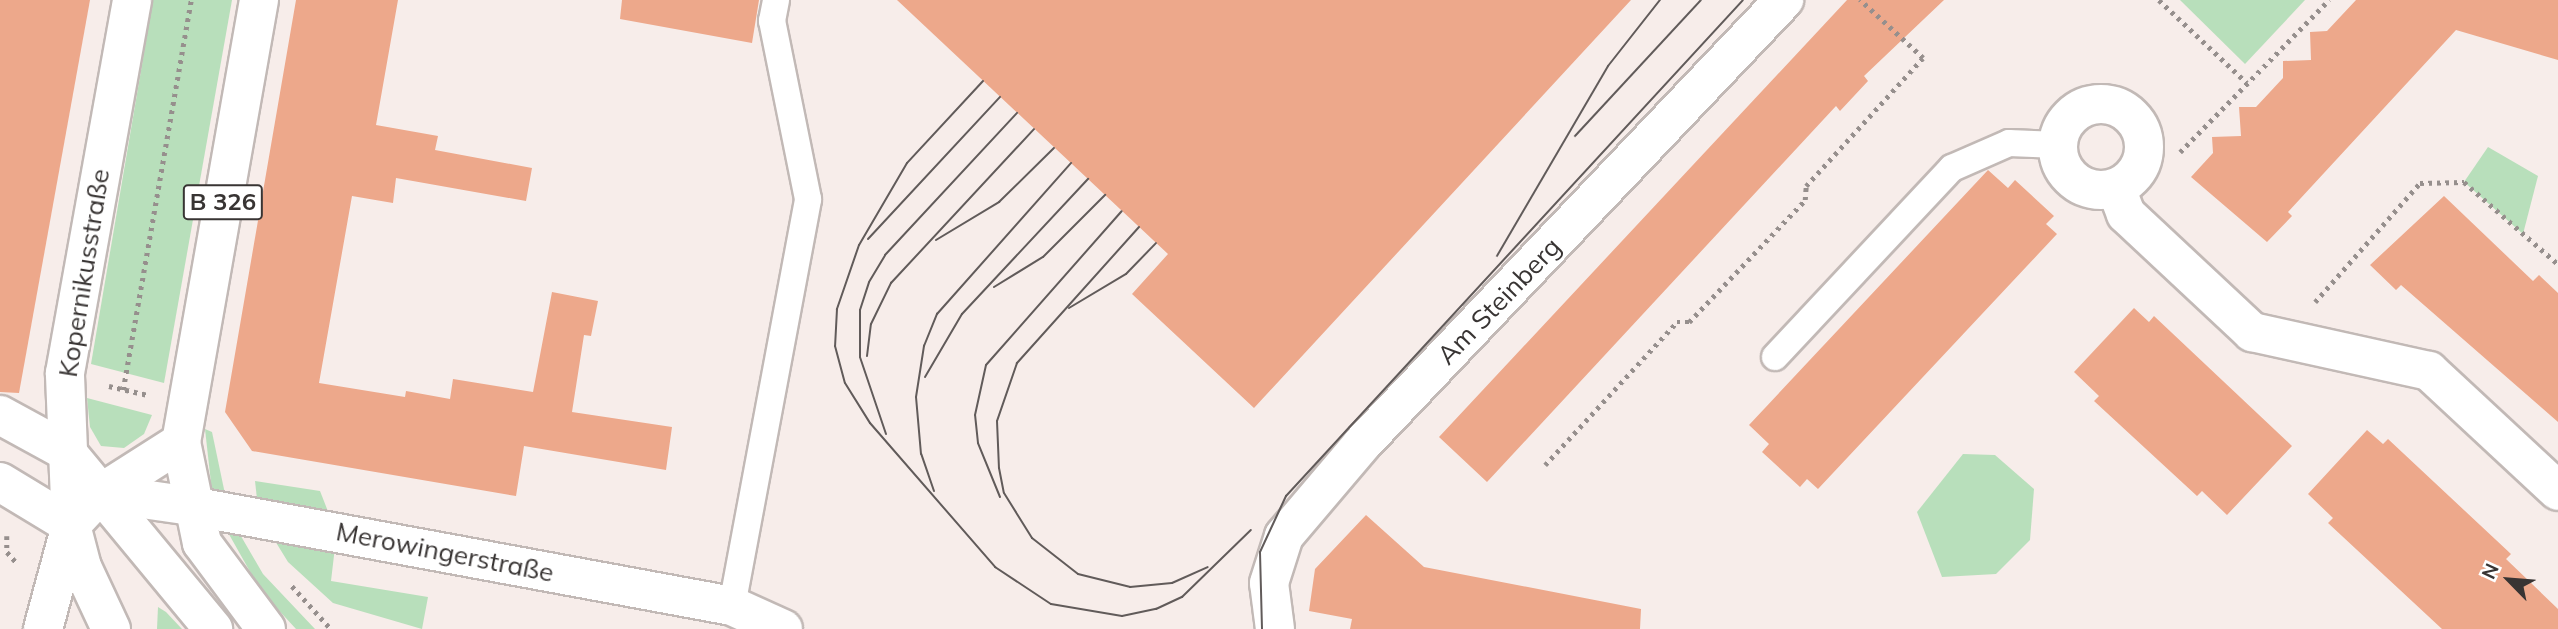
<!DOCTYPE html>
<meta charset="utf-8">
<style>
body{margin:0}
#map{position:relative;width:2558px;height:629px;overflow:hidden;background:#f7edea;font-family:Mulish,sans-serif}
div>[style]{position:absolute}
.green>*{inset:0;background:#b8dfbb}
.building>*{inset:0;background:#eda88b}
.path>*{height:4.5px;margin-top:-2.25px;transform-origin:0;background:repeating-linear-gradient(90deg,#968f8d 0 3.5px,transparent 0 8.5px)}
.roads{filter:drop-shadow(2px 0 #c2b9b6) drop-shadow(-2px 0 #c2b9b6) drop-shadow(0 2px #c2b9b6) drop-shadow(0 -2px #c2b9b6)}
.lane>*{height:26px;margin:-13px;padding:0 13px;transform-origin:13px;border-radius:13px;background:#fff}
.street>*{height:38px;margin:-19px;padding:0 19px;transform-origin:19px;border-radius:19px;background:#fff}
.street>.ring{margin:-19px;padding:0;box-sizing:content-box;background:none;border:38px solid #fff;border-radius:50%}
.secondary>*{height:38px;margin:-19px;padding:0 19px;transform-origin:19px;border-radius:19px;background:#fff}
.primary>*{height:38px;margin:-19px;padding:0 19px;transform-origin:19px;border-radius:19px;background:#fff}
.tram>*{height:2px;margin:-1px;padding:0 1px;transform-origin:1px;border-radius:1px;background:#615b5a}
span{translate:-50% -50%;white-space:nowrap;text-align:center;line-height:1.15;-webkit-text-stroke:6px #fff;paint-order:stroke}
.shield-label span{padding:2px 5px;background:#fff;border:2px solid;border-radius:5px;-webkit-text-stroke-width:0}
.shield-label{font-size:24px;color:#383433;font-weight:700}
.street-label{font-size:26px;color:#383433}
.north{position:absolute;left:2474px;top:545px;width:70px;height:70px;-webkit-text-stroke:5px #fff;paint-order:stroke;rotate:295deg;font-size:19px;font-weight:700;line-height:28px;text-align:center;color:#383433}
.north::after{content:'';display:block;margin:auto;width:24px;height:32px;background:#383433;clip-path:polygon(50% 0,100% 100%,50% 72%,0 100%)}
</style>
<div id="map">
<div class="green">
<div style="clip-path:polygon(153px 0,232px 0,164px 383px,91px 364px)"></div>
<div style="clip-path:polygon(2180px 0,2305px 0,2245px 64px)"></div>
<div style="clip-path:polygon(2488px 147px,2538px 176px,2523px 234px,2464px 182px)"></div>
<div style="clip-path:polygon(87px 398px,152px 415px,144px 434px,124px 448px,101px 446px,90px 427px)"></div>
<div style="clip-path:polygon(205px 429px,212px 432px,225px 494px,212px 492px)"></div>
<div style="clip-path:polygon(1963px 454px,1995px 455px,2034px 489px,2030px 540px,1996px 574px,1942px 577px,1917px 512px)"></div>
<div style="clip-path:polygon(255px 481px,320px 491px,329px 514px,257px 499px)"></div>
<div style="clip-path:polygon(226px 529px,238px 531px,263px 574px,315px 629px,296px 629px,261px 591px)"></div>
<div style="clip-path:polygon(272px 536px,335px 547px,331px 581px,428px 597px,422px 629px,333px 603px,288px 562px)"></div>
<div style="clip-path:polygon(158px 607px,166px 612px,182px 629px,157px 629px)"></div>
</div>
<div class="building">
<div style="clip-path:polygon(0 0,90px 0,19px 393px,0 392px)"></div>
<div style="clip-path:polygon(296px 0,398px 0,376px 125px,438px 136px,435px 150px,532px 168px,526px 201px,396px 178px,393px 203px,352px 196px,319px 383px,405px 397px,406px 391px,450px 399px,453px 379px,533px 392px,552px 292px,598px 301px,591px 336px,584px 335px,572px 412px,672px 427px,666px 470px,524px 446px,516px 496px,252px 451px,225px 412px)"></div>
<div style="clip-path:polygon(622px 0,759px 0,752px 43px,620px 19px)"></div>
<div style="clip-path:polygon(897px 0,1631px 0,1254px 408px,1132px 294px,1168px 254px)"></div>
<div style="clip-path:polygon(1847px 0,1944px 0,1864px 76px,1868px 81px,1840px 111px,1836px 106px,1487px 482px,1439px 437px)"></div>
<div style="clip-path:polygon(2356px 0,2558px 0,2558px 60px,2456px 30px,2288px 212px,2292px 216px,2267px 242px,2191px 177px,2213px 153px,2212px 137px,2241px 136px,2239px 107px,2256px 107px,2283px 78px,2283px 61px,2311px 60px,2310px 32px,2327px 31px)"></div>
<div style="clip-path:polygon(1988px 170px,2008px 188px,2015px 180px,2054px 216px,2046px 224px,2057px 234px,1818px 489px,1807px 479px,1800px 487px,1762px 452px,1769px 444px,1749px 425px)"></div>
<div style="clip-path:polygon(2444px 196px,2533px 281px,2539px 275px,2558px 293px,2558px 422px,2401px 285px,2396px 290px,2370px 265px)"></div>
<div style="clip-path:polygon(2134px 308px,2149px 322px,2154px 316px,2292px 446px,2227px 515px,2202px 491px,2197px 496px,2094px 401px,2099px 396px,2074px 372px)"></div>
<div style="clip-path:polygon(2367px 430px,2383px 444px,2388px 439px,2511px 554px,2506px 559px,2558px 609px,2558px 629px,2442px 629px,2328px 523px,2333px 518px,2308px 494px)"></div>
<div style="clip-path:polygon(1366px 515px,1424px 567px,1641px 609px,1640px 629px,1350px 629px,1352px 619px,1309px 611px,1315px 569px)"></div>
</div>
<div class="path">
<div style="left:2159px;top:0;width:121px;rotate:43.3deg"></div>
<div style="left:2180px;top:152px;width:213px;rotate:-45.6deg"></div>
<div style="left:2315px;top:302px;width:159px;rotate:-48.6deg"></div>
<div style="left:2420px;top:183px;width:44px;rotate:-1.3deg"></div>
<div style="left:2464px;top:182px;width:125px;rotate:41.1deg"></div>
<div style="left:109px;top:386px;width:40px;rotate:13deg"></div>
<div style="left:123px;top:390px;width:396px;rotate:-80.1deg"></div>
<div style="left:1545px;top:465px;width:195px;rotate:-47.3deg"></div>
<div style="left:1677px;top:322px;width:12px"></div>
<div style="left:1689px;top:322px;width:168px;rotate:-46.4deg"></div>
<div style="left:1805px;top:200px;width:14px;rotate:-86deg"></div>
<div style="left:1806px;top:186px;width:173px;rotate:-47.6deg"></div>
<div style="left:1923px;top:58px;width:86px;rotate:-137.4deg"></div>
<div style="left:7px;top:536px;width:16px;rotate:90deg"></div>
<div style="left:7px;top:552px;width:13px;rotate:48deg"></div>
<div style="left:292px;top:586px;width:58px;rotate:47.8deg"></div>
</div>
<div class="roads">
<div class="lane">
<div style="left:1775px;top:357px;width:259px;rotate:-46.9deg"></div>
<div style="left:1952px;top:168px;width:62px;rotate:-23.7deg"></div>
<div style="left:2009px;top:143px;width:49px;rotate:2.3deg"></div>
<div style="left:732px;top:606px;width:414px;rotate:-79.4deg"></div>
<div style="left:808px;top:199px;width:182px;rotate:-101.4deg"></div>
<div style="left:772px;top:21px;width:21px;rotate:-79deg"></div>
</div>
<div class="street">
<div class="ring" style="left:2058px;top:104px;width:48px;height:48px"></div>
<div style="left:2116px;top:188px;width:28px;rotate:69deg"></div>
<div style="left:2126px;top:214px;width:173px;rotate:43.1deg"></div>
<div style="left:2252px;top:332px;width:181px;rotate:12.4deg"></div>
<div style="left:2429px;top:371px;width:176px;rotate:42.9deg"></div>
<div style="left:191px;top:506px;width:550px;rotate:10.47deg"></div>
<div style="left:732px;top:606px;width:56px;rotate:24.3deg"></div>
<div style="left:43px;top:629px;width:108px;rotate:-74.9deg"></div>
<div style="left:1275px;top:629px;width:46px;rotate:-97.4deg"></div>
<div style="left:1269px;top:583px;width:49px;rotate:-72.3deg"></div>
<div style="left:1284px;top:536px;width:121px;rotate:-49.7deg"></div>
<div style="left:1362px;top:444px;width:613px;rotate:-46.46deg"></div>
</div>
<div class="secondary">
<div style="left:0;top:415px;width:75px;rotate:28.6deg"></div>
<div style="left:66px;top:451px;width:231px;rotate:50.4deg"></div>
<div style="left:0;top:482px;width:83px;rotate:31.2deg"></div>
<div style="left:71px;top:525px;width:44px;rotate:-46.8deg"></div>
<div style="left:101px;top:493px;width:95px;rotate:-32.5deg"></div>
<div style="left:101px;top:493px;width:91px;rotate:8.2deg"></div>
</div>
<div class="primary">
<div style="left:259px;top:0;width:449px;rotate:100deg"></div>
<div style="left:181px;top:442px;width:103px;rotate:78.3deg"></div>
<div style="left:202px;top:543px;width:107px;rotate:53.3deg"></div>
<div style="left:111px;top:629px;width:68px;rotate:-115.1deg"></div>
<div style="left:82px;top:567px;width:43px;rotate:-104.7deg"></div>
<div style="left:71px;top:525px;width:152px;rotate:-92.3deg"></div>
<div style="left:65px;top:373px;width:379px;rotate:-79.8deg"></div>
</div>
</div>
<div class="tram">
<div style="left:983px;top:81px;width:112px;rotate:132.8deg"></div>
<div style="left:907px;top:163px;width:95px;rotate:120.3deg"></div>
<div style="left:859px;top:245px;width:68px;rotate:109deg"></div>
<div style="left:837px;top:309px;width:37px;rotate:93deg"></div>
<div style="left:835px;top:346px;width:38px;rotate:75deg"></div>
<div style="left:845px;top:383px;width:47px;rotate:58deg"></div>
<div style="left:870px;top:423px;width:191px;rotate:49deg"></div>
<div style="left:995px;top:567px;width:67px;rotate:33.5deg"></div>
<div style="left:1051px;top:604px;width:72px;rotate:9.6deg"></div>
<div style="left:1122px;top:616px;width:35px;rotate:-12deg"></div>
<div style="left:1156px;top:609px;width:29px;rotate:-25deg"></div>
<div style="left:1182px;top:597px;width:96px;rotate:-44.2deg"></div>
<div style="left:1575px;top:136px;width:185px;rotate:-47.2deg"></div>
<div style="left:1139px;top:227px;width:183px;rotate:131.9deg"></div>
<div style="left:1017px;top:363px;width:61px;rotate:109deg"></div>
<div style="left:997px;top:421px;width:47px;rotate:87.6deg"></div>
<div style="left:999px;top:468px;width:25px;rotate:79deg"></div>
<div style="left:1004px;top:493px;width:53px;rotate:58.1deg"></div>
<div style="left:1032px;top:538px;width:58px;rotate:38deg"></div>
<div style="left:1078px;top:574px;width:54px;rotate:14deg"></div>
<div style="left:1130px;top:587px;width:42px;rotate:-5.4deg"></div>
<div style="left:1172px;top:583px;width:39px;rotate:-24deg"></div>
<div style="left:868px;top:239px;width:194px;rotate:-47.1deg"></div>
<div style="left:936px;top:240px;width:74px;rotate:-31.1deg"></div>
<div style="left:999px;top:202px;width:77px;rotate:-44.5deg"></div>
<div style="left:1497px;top:256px;width:220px;rotate:-59.7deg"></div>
<div style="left:1608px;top:66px;width:84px;rotate:-51.8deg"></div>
<div style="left:994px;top:287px;width:57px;rotate:-31.5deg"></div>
<div style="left:1043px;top:257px;width:88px;rotate:-45deg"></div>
<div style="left:1069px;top:308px;width:66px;rotate:-30.8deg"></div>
<div style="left:1126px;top:274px;width:43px;rotate:-45.9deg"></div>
<div style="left:867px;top:356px;width:32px;rotate:-83deg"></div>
<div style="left:871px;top:324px;width:46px;rotate:-64deg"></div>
<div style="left:891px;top:283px;width:210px;rotate:-47.1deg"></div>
<div style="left:925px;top:377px;width:73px;rotate:-59.6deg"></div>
<div style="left:962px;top:314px;width:185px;rotate:-47deg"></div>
<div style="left:886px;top:434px;width:81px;rotate:-108.7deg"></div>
<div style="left:860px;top:357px;width:47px;rotate:-90deg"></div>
<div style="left:860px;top:310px;width:29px;rotate:-72deg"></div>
<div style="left:869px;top:282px;width:31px;rotate:-59deg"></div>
<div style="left:885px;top:255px;width:194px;rotate:-47.1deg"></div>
<div style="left:934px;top:491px;width:39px;rotate:-109deg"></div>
<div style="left:921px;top:454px;width:57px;rotate:-95deg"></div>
<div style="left:916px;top:397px;width:52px;rotate:-81.1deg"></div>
<div style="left:924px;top:346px;width:35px;rotate:-68deg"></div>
<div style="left:937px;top:314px;width:202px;rotate:-48.4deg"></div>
<div style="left:1000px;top:497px;width:58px;rotate:-112.2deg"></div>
<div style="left:978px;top:443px;width:28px;rotate:-96deg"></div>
<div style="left:975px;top:415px;width:51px;rotate:-77.6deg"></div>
<div style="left:986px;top:365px;width:205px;rotate:-48.6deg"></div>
<div style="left:1262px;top:629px;width:77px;rotate:-91.5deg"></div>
<div style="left:1260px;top:552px;width:62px;rotate:-65.1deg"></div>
<div style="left:1286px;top:496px;width:674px;rotate:-47.34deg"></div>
</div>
<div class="shield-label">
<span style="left:223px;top:202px">B 326</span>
</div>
<div class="street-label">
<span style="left:84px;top:273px;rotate:-81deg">Kopernikusstraße</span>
<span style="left:1499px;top:301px;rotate:-46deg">Am Steinberg</span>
<span style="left:445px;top:552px;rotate:11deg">Merowingerstraße</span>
</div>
<div class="north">N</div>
</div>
